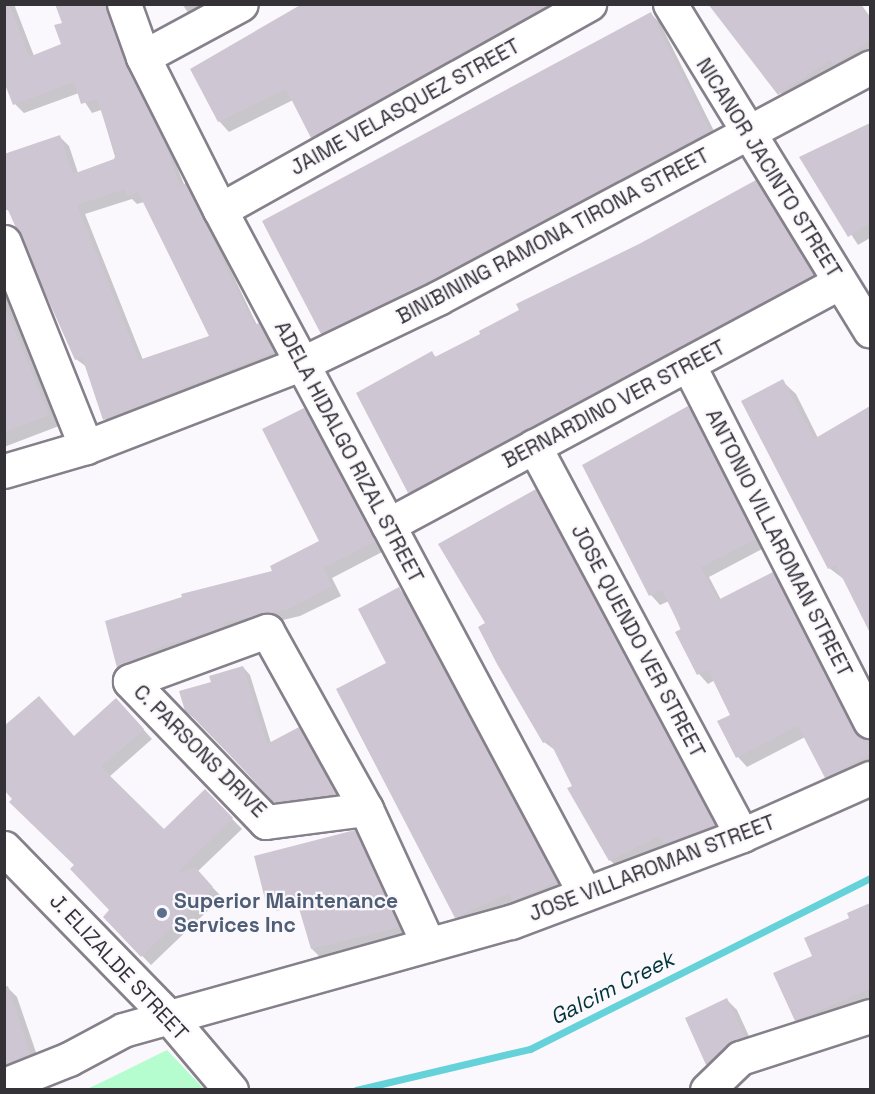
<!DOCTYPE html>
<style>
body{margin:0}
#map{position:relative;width:875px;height:1094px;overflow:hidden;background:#fbf8fd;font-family:"Space Grotesk",sans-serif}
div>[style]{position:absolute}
.green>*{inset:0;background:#b5fdcf}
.shadow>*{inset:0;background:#0003}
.stream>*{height:7px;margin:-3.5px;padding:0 3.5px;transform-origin:3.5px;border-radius:3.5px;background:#65d2da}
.building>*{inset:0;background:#cec7d3}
.roads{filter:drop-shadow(2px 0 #86808b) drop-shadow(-2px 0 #86808b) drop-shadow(0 2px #86808b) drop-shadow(0 -2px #86808b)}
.minor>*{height:33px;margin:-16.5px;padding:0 16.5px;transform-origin:16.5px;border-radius:16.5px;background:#fff}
.dots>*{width:16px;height:16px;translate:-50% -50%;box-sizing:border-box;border:3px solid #fbf8fd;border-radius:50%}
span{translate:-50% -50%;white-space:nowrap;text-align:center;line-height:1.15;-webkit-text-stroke:4.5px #fbf8fd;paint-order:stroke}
.street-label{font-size:21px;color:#343236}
.service-label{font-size:21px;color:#4e5e75;font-weight:700}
.left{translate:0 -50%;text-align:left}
.water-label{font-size:22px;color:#003438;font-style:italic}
.frame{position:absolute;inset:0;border:6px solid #343236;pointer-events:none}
</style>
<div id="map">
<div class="green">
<div style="clip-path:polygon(167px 1050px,204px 1089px,87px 1089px,104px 1081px)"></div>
</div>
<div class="shadow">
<div style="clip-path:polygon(evenodd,4px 4px,14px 4px,34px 56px,63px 45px,63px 23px,57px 4px,111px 4px,184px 184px,194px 194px,257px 325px,268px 334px,282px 361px,114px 429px,105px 419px,88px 368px,76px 359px,10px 211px,4px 209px,4px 155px,60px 137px,69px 146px,78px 173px,116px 160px,101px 110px,92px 113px,79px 93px,24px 113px,15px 104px,4px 4px,132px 199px,137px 204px,144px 202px,211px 337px,143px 360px,85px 214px,132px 199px)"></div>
<div style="clip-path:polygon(182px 4px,227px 4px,195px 22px)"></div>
<div style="clip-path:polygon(307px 4px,577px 4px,323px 147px,313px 137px,293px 100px,229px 132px,219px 121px)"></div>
<div style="clip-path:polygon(710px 4px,861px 4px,870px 17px,870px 57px,789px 103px)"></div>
<div style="clip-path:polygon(650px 13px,660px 23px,719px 141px,332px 342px,322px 333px)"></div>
<div style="clip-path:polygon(870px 125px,870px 238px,858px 245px,801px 157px)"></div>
<div style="clip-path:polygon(755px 182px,822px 284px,418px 501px,409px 492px,432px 353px,437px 358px,482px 335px)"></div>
<div style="clip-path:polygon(4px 281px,59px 426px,4px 447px)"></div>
<div style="clip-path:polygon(782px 381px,796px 394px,818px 438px,870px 407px,870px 630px,845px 580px,829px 568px)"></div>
<div style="clip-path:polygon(688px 407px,697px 417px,764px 548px,709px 577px,721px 600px,773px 574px,782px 583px,861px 739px,870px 740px,870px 769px,835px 786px,826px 777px,805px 737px,747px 767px,738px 757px,732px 715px,715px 680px,708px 684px,699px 674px,669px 601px,660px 605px,651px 595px,584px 466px)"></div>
<div style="clip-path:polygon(304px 410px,313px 419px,384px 551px,332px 578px,341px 596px,300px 616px,232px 632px,128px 676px,119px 667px,321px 541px)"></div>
<div style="clip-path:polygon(536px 491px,544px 500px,723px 834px,674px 852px,666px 845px,619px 869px,610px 860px,555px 750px,544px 742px,480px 627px,487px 624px,440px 545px)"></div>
<div style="clip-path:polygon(399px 589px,408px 598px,565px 891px,524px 909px,516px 902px,465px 926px,456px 917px)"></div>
<div style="clip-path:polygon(243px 667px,250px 675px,271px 743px,299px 729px,342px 801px,282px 809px,186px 710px,213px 683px)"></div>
<div style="clip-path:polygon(125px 709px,152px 739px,109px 777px,164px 831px,205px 791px,242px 829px,197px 872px,222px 897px,151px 965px,105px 917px,111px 910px,76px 865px,74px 737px)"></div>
<div style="clip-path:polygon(354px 831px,363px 840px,407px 936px,321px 958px,312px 949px,300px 904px,277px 911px,268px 902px)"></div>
<div style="clip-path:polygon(870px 905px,870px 1001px,805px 1029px,796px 1020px,814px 956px,851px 919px,849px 914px)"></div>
<div style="clip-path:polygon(7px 987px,17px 997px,40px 1064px,4px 1081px)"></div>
<div style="clip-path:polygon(727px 1000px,737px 1010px,754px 1047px,717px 1074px,707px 1064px,687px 1019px)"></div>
</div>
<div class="stream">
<div style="left:356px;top:1090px;width:179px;rotate:-13.3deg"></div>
<div style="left:530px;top:1049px;width:381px;rotate:-26.7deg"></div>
</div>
<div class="building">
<div style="clip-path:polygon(evenodd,4px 4px,9px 4px,29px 57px,61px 44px,54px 25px,62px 23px,55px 4px,106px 4px,125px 63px,165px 143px,180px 186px,186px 183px,254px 325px,259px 323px,274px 352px,103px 420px,82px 357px,75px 360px,4px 201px,4px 154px,60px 135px,73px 174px,114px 159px,116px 154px,97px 99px,81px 104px,74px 82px,13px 105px,4px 82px,4px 4px,125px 189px,127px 196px,138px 192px,209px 336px,139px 360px,77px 205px,125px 189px)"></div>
<div style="clip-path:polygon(302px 4px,550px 4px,311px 138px,286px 89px,218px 122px,190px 69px)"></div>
<div style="clip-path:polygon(708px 4px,860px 4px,870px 18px,870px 40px,834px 65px,830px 60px,778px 95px)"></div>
<div style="clip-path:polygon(651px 12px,710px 131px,430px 281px,321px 334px,262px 221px)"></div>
<div style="clip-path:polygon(870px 123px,870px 223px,848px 237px,799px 157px)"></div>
<div style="clip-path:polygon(756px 180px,814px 275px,408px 493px,356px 393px,432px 351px,435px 357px,480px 334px,479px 331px,519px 310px,516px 304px,639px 244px)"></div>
<div style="clip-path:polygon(4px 304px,49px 415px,4px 432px)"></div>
<div style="clip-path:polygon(783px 379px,814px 439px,870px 406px,870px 633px,836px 565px,828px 569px,741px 401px)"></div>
<div style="clip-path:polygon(688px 406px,756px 539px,701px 567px,718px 600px,773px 572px,853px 730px,870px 739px,870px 755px,825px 778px,798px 726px,736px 758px,717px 721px,730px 715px,708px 670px,697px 675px,675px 632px,681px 629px,662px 590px,649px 596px,582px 465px)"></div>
<div style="clip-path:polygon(304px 408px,376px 541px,323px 568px,332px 586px,291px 608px,223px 623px,224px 627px,148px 651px,149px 654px,117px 668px,105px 621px,182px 597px,181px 594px,272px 571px,270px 566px,319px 541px,262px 429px)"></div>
<div style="clip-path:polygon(536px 489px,715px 825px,664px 844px,659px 836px,609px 861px,567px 788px,572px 786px,549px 740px,543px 743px,497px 664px,478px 627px,485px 623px,438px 544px)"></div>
<div style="clip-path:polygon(399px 587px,557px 882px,513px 901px,509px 893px,455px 918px,336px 689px,386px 663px,358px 609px)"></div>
<div style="clip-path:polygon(243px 666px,267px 744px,299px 727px,336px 794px,273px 802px,203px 725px,185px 711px,179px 691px,211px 682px,209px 676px)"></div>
<div style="clip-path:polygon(39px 696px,74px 736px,116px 698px,144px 729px,101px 767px,164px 829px,205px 789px,233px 818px,177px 873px,196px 868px,213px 887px,141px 957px,103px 917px,109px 910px,70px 869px,74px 865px,9px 802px,12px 799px,4px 790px,4px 726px)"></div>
<div style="clip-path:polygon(355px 830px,400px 927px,311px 949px,295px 895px,266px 903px,254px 856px)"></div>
<div style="clip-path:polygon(870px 903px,870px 989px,795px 1021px,773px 973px,812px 956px,804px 938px,849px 918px,847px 913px)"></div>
<div style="clip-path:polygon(8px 986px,30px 1054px,4px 1065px,4px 987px)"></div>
<div style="clip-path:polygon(727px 998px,745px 1037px,727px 1044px,706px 1065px,685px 1018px)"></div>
</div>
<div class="roads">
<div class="minor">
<div style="left:124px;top:4px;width:56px;rotate:70.3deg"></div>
<div style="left:143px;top:57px;width:171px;rotate:63.3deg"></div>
<div style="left:220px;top:210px;width:775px;rotate:61.91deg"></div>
<div style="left:670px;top:4px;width:383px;rotate:58.5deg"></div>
<div style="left:143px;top:57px;width:111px;rotate:-28.4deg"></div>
<div style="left:220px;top:210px;width:423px;rotate:-29.2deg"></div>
<div style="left:4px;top:242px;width:221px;rotate:68.2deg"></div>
<div style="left:688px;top:364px;width:401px;rotate:63deg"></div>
<div style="left:534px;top:446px;width:441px;rotate:61.9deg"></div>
<div style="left:4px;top:471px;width:85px;rotate:-16.3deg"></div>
<div style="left:86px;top:447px;width:233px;rotate:-21.2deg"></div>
<div style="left:303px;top:363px;width:150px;rotate:-25.7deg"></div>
<div style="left:438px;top:298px;width:490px;rotate:-28.1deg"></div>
<div style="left:388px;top:525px;width:513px;rotate:-28.26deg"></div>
<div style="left:366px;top:809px;width:101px;rotate:172.6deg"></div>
<div style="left:266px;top:822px;width:196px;rotate:-134deg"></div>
<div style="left:130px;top:681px;width:146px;rotate:-20.1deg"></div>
<div style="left:267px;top:631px;width:204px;rotate:60.9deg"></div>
<div style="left:366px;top:809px;width:149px;rotate:65.3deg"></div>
<div style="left:4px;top:848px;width:236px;rotate:45.7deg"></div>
<div style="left:169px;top:1017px;width:96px;rotate:49.7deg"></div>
<div style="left:4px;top:1085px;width:70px;rotate:-21.8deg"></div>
<div style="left:69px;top:1059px;width:61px;rotate:-28.2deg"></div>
<div style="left:123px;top:1030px;width:403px;rotate:-15.6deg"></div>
<div style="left:511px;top:922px;width:247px;rotate:-20.6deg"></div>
<div style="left:742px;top:835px;width:140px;rotate:-24deg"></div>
<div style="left:707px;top:1090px;width:46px;rotate:-44.1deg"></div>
<div style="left:740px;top:1058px;width:137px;rotate:-17.9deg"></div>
</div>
</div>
<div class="dots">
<div style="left:162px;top:913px;background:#5c6f8a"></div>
</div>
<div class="street-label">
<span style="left:405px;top:107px;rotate:-29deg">JAIME VELASQUEZ STREET</span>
<span style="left:769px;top:168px;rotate:58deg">NICANOR JACINTO STREET</span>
<span style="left:553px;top:236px;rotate:-28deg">BINIBINING RAMONA TIRONA STREET</span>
<span style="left:614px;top:404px;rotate:-28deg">BERNARDINO VER STREET</span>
<span style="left:349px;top:452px;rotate:62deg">ADELA HIDALGO RIZAL STREET</span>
<span style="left:779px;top:543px;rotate:63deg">ANTONIO VILLAROMAN STREET</span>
<span style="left:638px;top:641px;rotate:62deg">JOSE QUENDO VER STREET</span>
<span style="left:200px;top:751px;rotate:45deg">C. PARSONS DRIVE</span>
<span style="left:652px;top:868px;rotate:-21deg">JOSE VILLAROMAN STREET</span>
<span style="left:119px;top:967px;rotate:47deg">J. ELIZALDE STREET</span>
</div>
<div class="service-label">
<span class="left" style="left:174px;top:913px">Superior Maintenance<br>Services Inc</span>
</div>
<div class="water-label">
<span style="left:612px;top:988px;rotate:-27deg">Galcim Creek</span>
</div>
<div class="frame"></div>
</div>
